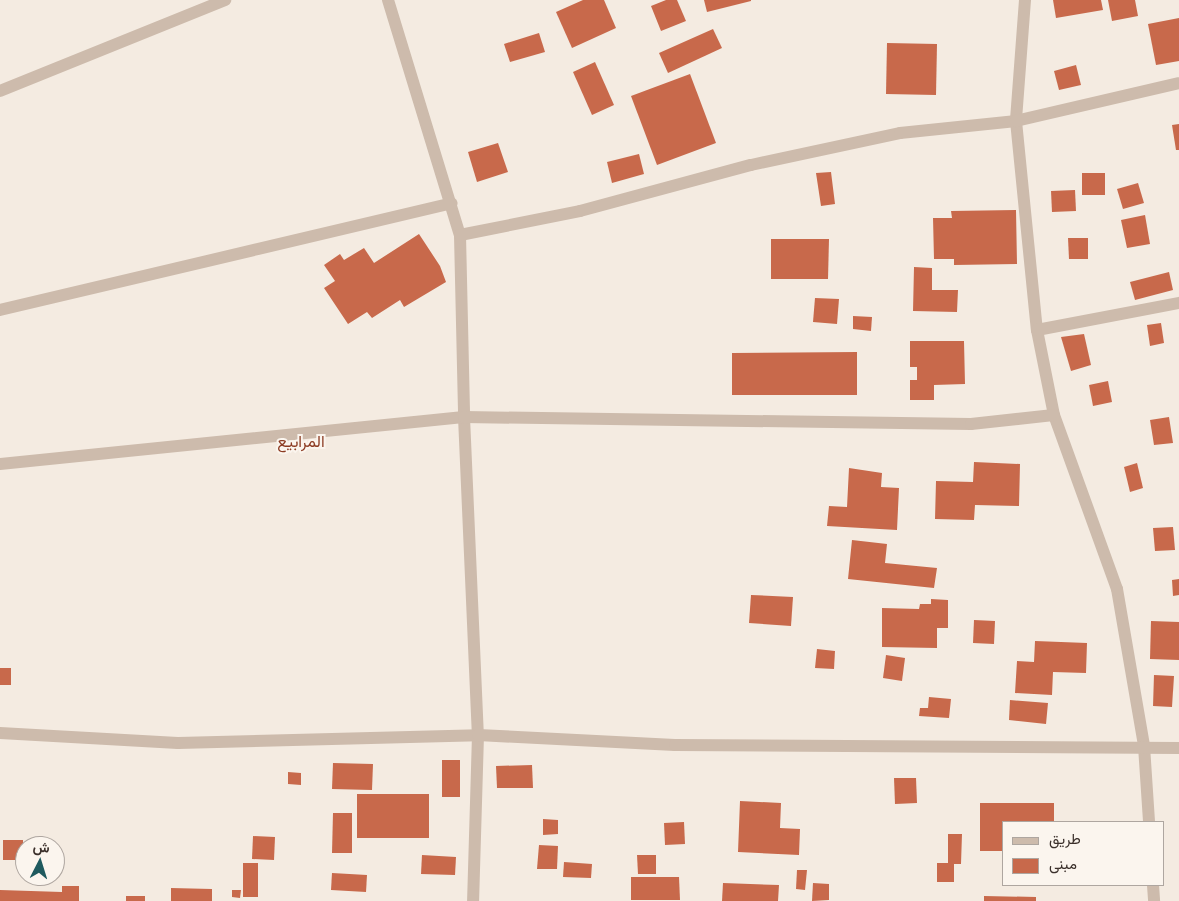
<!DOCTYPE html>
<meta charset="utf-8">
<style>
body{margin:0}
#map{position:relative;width:1179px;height:901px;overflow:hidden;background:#f4ebe1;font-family:"PT Sans Narrow",Vazirmatn,sans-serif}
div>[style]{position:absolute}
.building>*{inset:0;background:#c8694b}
.minor>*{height:12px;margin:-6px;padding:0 6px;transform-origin:6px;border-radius:6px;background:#cdbbac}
span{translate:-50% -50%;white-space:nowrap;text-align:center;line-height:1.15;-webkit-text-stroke:4px #fbf5ee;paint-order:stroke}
.neighbourhood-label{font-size:16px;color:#8c3b22}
.legend{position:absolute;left:1002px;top:821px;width:162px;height:65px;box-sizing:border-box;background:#fbf5ee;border:1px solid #aea6a0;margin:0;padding:6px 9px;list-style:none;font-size:15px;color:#3b302b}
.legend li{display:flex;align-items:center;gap:10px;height:25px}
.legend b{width:25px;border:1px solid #aea6a0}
.north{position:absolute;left:15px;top:836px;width:50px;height:50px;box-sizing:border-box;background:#fbf5ee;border:1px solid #aea6a0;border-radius:50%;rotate:5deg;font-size:14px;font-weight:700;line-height:20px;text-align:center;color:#3b302b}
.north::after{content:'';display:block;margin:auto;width:18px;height:22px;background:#1f5a5e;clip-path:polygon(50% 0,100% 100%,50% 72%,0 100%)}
</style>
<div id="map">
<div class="building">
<div style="clip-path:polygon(583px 0,604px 0,616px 28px,572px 48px,556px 12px)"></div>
<div style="clip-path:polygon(666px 0,677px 0,686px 21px,661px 31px,651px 6px)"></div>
<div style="clip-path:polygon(704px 0,751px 0,751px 1px,707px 12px)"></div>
<div style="clip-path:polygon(1053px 0,1101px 0,1103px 10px,1056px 18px)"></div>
<div style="clip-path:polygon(1108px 0,1135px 0,1138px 16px,1112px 21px)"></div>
<div style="clip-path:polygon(1179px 18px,1179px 61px,1156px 65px,1148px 24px)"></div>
<div style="clip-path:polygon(713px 29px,722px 48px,668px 73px,659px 53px)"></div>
<div style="clip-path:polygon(539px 33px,545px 52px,510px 62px,504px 44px)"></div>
<div style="clip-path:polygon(887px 43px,937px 44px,936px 95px,886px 94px)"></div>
<div style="clip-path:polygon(595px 62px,614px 105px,592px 115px,573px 72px)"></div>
<div style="clip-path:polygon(1076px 65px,1081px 85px,1059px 90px,1054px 71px)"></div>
<div style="clip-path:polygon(690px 74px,716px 143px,657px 165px,631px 96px)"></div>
<div style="clip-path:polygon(1179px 124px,1179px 150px,1176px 150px,1172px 125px)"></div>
<div style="clip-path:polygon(498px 143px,508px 172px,477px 182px,468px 152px)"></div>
<div style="clip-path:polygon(639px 154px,644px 174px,612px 183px,607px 162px)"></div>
<div style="clip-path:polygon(831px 172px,835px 204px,821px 206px,816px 173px)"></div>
<div style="clip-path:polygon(1082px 173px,1105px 173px,1105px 195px,1082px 195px)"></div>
<div style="clip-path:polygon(1138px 183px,1144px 203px,1123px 209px,1117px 189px)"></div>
<div style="clip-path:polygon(1075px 190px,1076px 211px,1052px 212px,1051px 191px)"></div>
<div style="clip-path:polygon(1016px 210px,1017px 264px,954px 265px,954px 259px,934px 259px,933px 218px,952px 218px,951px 211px)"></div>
<div style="clip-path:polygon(1145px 215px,1150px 244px,1127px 248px,1121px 220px)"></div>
<div style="clip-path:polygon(419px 234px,440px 266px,446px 282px,404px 307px,400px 300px,372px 318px,367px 312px,348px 324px,324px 288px,335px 281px,324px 265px,340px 254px,344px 260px,364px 248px,374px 263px)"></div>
<div style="clip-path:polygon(1068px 238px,1088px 238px,1088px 259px,1069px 259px)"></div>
<div style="clip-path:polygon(771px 239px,829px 239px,828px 279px,771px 279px)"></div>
<div style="clip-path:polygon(914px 267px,932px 268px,932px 290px,958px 290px,957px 312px,913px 311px)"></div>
<div style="clip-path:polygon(1169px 272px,1173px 290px,1135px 300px,1130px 282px)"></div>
<div style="clip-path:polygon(815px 298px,839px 299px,837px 324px,813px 322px)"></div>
<div style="clip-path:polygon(853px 316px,872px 317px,871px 331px,853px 329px)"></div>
<div style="clip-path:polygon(1161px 323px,1164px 343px,1150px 346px,1147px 325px)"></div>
<div style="clip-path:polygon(1084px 334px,1091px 365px,1071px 371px,1061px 337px)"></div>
<div style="clip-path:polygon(910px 341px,964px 341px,965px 384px,934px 385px,934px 400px,910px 400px,910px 380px,917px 380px,917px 367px,910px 367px)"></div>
<div style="clip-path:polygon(857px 352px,857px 395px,732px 395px,732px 353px)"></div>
<div style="clip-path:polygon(1108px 381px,1112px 402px,1093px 406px,1089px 385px)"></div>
<div style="clip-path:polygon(1169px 417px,1173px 443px,1154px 445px,1150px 420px)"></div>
<div style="clip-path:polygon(974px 462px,1020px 464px,1019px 506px,975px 505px,974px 520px,935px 519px,936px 481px,973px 482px)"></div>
<div style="clip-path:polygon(1137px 463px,1143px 488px,1130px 492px,1124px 467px)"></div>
<div style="clip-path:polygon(849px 468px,882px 473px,881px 487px,899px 488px,897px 530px,827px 526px,829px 506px,847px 507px)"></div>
<div style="clip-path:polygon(1173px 527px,1175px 550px,1155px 551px,1153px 528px)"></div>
<div style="clip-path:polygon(852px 540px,887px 544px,885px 563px,937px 568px,934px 588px,848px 579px)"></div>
<div style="clip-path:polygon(1179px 579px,1179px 595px,1173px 596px,1172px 580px)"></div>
<div style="clip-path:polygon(751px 595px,793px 597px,791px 626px,749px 623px)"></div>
<div style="clip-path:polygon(931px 599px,948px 600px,948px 628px,937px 628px,937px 648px,882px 647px,882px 608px,919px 609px,920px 604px,931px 604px)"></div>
<div style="clip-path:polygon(974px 620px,995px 621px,994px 644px,973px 643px)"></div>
<div style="clip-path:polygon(1151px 621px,1179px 622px,1179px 660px,1150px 659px)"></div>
<div style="clip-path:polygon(1035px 641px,1087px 643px,1086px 673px,1053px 672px,1052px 695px,1015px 693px,1017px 661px,1034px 662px)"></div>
<div style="clip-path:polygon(817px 649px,835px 651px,834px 669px,815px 668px)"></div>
<div style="clip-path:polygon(886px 655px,905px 658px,902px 681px,883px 678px)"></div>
<div style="clip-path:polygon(0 668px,11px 668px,11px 685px,0 685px)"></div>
<div style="clip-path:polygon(1154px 675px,1174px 676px,1172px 707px,1153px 706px)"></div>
<div style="clip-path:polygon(929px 697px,951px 699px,949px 718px,919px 716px,920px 708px,928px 708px)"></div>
<div style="clip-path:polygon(1010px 700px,1048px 703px,1046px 724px,1009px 720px)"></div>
<div style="clip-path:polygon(442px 760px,460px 760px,460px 797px,442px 797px)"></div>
<div style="clip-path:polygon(333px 763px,373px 764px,372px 790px,332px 789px)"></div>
<div style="clip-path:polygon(532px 765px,533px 788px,497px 788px,496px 766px)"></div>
<div style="clip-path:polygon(288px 772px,301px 773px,301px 785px,288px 784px)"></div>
<div style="clip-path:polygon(894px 778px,916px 778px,917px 803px,895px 804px)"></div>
<div style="clip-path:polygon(357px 794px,429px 794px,429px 838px,357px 838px)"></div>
<div style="clip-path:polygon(740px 801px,781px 803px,780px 828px,800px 829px,799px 855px,738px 852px)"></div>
<div style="clip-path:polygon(980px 803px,1054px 803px,1054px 822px,1003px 822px,1003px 851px,980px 851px)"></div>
<div style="clip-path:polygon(333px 813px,352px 813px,352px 853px,332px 853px)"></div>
<div style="clip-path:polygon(543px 819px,558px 820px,558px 834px,543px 835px)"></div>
<div style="clip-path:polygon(684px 822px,685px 844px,665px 845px,664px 823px)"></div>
<div style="clip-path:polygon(948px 834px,962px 834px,961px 864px,954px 864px,954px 882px,937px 882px,937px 863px,948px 863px)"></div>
<div style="clip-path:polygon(253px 836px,275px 837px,274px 860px,252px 859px)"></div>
<div style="clip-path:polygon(3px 840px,23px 840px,23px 860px,3px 860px)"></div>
<div style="clip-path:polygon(539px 845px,558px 846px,557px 869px,537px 869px)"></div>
<div style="clip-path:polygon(422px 855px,456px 857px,455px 875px,421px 874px)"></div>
<div style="clip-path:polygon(637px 855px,656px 855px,656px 874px,638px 874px)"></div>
<div style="clip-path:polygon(564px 862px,592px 864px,591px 878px,563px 877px)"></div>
<div style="clip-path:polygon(243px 863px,258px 863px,258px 897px,243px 897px)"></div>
<div style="clip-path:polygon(797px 870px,807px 870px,805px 890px,796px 889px)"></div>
<div style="clip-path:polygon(332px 873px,367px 875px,366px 892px,331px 890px)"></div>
<div style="clip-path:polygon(631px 877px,679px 877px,680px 900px,631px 900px)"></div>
<div style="clip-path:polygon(723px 883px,779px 885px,778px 901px,722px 901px)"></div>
<div style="clip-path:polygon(813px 883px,829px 884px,829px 900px,812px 901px)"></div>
<div style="clip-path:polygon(62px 886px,79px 886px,79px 901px,0 901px,0 890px,62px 892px)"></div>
<div style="clip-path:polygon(171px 888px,212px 889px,212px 901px,171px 901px)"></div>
<div style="clip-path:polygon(232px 890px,241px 890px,240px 898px,232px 897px)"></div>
<div style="clip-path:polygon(126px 896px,145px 896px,145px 901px,126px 901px)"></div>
<div style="clip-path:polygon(984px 896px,1036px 897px,1036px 901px,984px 901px)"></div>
</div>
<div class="minor">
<div style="left:388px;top:0;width:246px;rotate:73deg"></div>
<div style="left:460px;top:235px;width:182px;rotate:88.7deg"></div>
<div style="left:464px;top:417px;width:318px;rotate:87.5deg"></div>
<div style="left:478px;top:735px;width:166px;rotate:91.7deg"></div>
<div style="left:1025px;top:0;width:121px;rotate:94.3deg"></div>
<div style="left:1016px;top:121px;width:210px;rotate:84.3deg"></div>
<div style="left:1037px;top:330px;width:87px;rotate:78.7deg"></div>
<div style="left:1054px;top:415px;width:185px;rotate:70.1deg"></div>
<div style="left:1117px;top:589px;width:159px;rotate:80.2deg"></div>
<div style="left:1144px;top:746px;width:76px;rotate:86.2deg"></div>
<div style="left:0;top:91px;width:243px;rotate:-22deg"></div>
<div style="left:460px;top:235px;width:122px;rotate:-11.3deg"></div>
<div style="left:580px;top:211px;width:177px;rotate:-15.1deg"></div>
<div style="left:751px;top:165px;width:152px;rotate:-12.1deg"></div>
<div style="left:900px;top:133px;width:117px;rotate:-5.9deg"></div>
<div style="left:1016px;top:121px;width:167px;rotate:-13.1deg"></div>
<div style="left:0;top:310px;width:464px;rotate:-13.3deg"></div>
<div style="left:1037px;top:330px;width:145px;rotate:-10.8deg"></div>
<div style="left:0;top:464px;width:466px;rotate:-5.8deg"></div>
<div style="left:464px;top:417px;width:507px;rotate:0.79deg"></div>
<div style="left:971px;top:424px;width:83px;rotate:-6.2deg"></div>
<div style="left:0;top:733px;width:178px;rotate:3.2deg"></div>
<div style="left:178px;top:743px;width:300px;rotate:-1.5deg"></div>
<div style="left:478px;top:735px;width:197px;rotate:2.9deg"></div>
<div style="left:675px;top:745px;width:504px;rotate:0.34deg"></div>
<div style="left:1153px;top:885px;width:16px;rotate:86deg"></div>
</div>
<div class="neighbourhood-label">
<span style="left:301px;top:441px">المرابيع</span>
</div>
<ul class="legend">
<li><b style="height:6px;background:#cdbbac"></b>طريق</li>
<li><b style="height:14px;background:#c8694b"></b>مبنى</li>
</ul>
<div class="north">ش</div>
</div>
